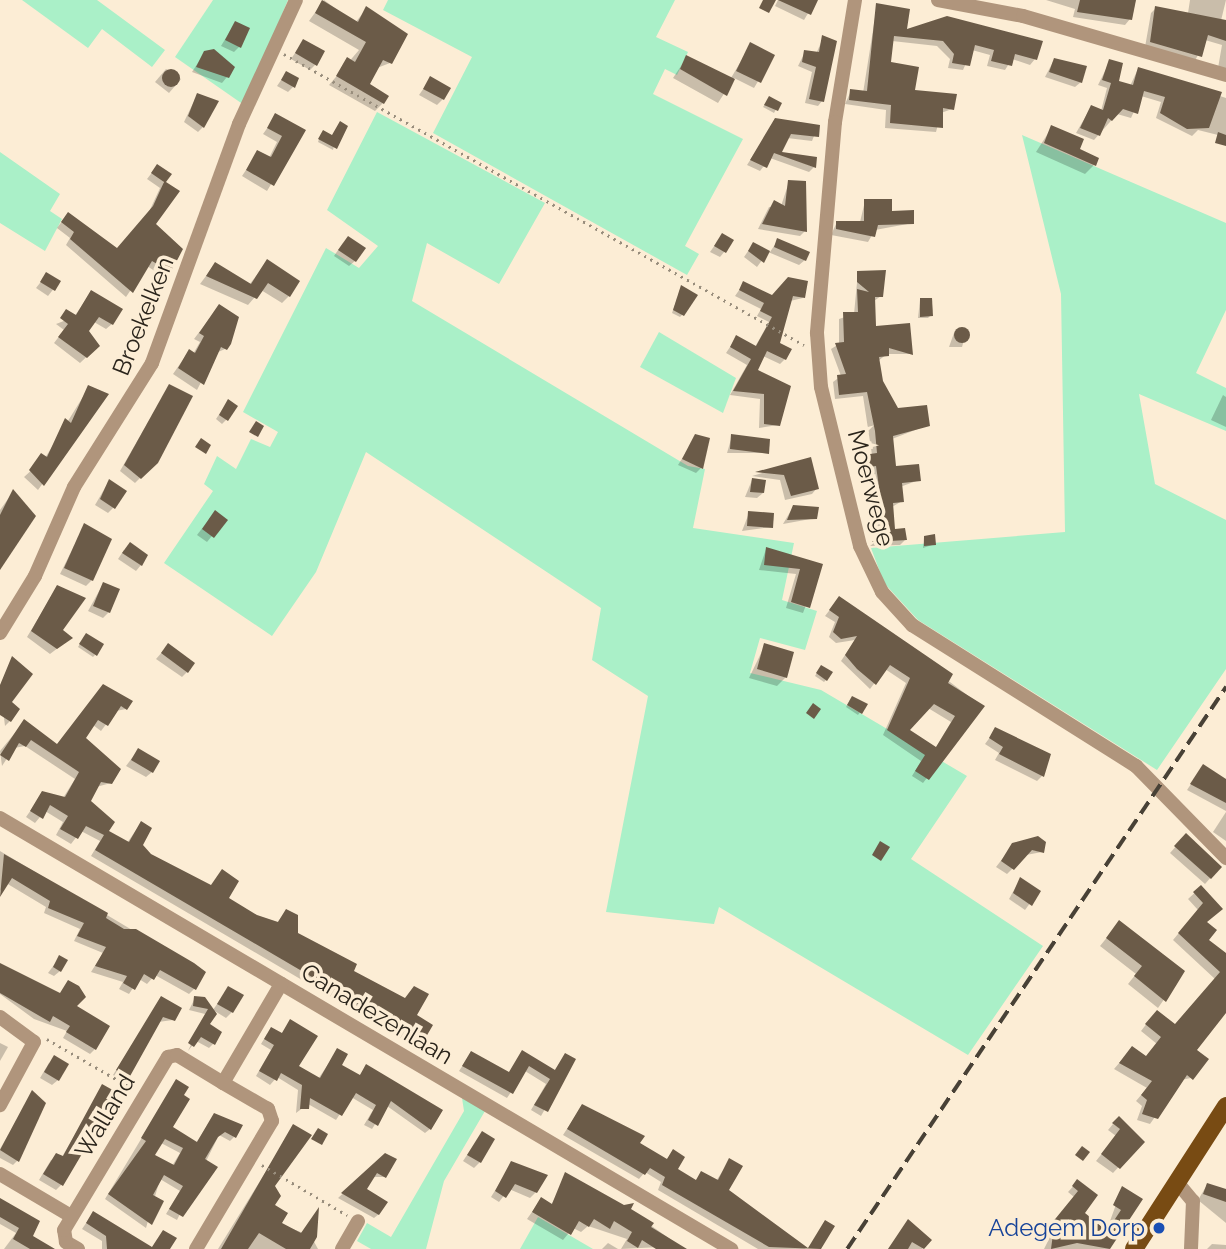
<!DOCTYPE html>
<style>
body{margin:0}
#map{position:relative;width:1226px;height:1249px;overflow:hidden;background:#fcedd5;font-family:Raleway,sans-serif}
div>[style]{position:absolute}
.green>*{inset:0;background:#aaf0c8}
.shadow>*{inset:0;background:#0003}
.building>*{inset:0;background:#6b5b48}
.round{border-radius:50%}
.path>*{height:2.5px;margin-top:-1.25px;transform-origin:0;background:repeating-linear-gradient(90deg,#988d7c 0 2px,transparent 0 7px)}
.street>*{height:14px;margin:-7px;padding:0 7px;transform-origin:7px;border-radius:7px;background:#b0957c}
.primary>*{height:18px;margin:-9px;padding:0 9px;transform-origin:9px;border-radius:9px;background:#784b13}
.rail>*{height:3.5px;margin-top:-1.75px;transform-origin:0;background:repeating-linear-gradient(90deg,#484136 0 14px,transparent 0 21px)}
.dots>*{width:19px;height:19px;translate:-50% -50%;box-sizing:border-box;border:4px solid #fcedd5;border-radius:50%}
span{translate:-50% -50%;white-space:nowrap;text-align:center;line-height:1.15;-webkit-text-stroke:7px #fcedd5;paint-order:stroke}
.street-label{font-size:24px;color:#2a241b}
.transit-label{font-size:24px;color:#164399}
.right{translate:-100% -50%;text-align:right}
</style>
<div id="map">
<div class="green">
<div style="clip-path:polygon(22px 0,97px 0,165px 50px,152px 67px,102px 29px,88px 48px)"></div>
<div style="clip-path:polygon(213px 0,288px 0,244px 105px,175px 57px)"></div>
<div style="clip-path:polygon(388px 0,675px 0,656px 37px,688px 52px,677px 75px,665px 69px,653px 94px,743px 139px,685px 246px,699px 254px,687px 275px,433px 133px,472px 57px,383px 10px)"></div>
<div style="clip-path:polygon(377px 112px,545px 203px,499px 284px,427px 243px,412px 301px,688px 466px,705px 469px,693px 528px,794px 543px,782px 600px,817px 611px,805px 650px,760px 638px,750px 673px,821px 690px,967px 776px,911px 859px,1043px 946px,968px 1055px,719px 907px,714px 924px,606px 912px,648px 696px,592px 660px,601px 608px,366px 452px,316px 572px,272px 636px,164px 563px,213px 491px,204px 484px,217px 456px,236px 469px,251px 439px,270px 447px,278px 432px,243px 412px,326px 248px,359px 268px,378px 246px,327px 210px)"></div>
<div style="clip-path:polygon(1022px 135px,1226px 223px,1226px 310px,1196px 373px,1226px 388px,1226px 431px,1139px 394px,1155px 484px,1226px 520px,1226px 669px,1157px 770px,918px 620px,884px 583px,871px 548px,1065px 532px,1061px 294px)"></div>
<div style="clip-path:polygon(0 152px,60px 194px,50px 211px,62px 219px,45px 251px,0 223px)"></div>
<div style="clip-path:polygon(659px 332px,736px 378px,723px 413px,640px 367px)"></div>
<div style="clip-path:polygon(462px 1098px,485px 1111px,444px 1181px,426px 1249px,371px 1249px,357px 1241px,367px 1223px,391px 1237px,464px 1111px)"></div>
<div style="clip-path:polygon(538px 1217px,593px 1249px,520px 1249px)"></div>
</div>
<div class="shadow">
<div style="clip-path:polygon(324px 0,355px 23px,367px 8px,390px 63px,377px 68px,367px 85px,383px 103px,375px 111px,329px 85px,359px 50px,309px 21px)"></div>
<div style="clip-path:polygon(778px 0,816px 0,804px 20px,775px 6px)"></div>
<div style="clip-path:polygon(1046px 0,1127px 0,1130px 19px,1125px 25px,1073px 17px,1075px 9px)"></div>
<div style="clip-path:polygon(1190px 0,1226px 0,1217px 37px,1226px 27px,1226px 71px,1218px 68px,1222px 45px,1205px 40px,1195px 61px,1145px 47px,1151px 13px,1156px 8px,1188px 13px)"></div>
<div style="clip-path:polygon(877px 5px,905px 32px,948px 17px,1035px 59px,1030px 65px,1012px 59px,1005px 70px,987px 66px,990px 55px,972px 50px,963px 70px,948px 68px,950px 59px,937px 46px,892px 41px,889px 63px,913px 91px,952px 109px,941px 113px,936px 132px,885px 128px,886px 110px,845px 104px,851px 91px,863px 93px)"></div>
<div style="clip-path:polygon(235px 23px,239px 47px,234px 52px,221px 46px)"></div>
<div style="clip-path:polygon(823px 38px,822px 101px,818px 106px,805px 103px,812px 72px,798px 66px,805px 52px,816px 54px)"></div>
<div style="clip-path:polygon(303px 41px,315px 65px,310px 70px,291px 59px)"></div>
<div style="clip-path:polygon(751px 44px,773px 56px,754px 88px,734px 78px,718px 103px,673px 78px,687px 57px,731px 78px)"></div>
<div style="clip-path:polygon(205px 52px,222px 56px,227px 77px,222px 83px,192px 72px)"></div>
<div style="clip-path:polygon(1054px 60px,1081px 82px,1075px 87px,1045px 77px)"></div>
<div style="clip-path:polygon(1110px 61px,1117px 83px,1130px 86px,1138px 69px,1226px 98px,1226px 137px,1198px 130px,1192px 136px,1156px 118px,1161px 102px,1141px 96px,1131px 118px,1117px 114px,1094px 140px,1076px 133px,1091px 107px,1101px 111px,1107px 88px,1098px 85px)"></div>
<div style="clip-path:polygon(166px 69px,181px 79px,169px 93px,155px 82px)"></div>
<div style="clip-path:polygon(286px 73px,293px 87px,288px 92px,277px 86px)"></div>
<div style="clip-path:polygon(431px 78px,443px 99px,437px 105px,419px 95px)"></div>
<div style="clip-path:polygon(197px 95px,203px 127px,198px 132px,184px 122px)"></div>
<div style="clip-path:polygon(767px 101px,779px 104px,774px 113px,763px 107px)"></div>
<div style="clip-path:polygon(276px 116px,303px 131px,267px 191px,242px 176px,258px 152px,269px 158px,277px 142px,263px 134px)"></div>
<div style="clip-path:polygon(776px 120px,818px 126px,812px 141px,787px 138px,780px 154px,814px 167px,809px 172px,770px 158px,760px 171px,747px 165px)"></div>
<div style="clip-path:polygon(340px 123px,333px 150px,318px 142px,321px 134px,332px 137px)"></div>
<div style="clip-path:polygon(1052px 127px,1094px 165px,1085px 174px,1036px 152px)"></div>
<div style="clip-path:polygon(157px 166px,169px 174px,163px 182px,177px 192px,154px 225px,181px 249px,164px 277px,147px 266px,126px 297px,66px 245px,70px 238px,57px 228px,63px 220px,117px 250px,148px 214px,160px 188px,147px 179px)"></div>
<div style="clip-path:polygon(789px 182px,805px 231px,800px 236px,758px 229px,769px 207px,781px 206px)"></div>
<div style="clip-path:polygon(865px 201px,891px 212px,913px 223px,875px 230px,868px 242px,831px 235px,837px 222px,860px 222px)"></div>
<div style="clip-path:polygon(722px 235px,725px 251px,720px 257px,710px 252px)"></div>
<div style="clip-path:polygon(778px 240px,805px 260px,799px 265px,768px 252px,757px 267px,744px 257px,753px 244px,770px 252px)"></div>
<div style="clip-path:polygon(343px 243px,355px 261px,349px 266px,334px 256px)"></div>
<div style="clip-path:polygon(267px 262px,289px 296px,282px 303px,261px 290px,248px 305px,200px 284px,215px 264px,249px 285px)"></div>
<div style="clip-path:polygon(858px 272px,881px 296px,874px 301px,874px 328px,911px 354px,887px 354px,878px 361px,881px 381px,897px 410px,928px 425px,892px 439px,894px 468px,919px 480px,900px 487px,902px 501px,892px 507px,894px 531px,905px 540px,900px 545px,870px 546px,879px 539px,871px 471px,860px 472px,859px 461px,872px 455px,863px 396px,835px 399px,833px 382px,841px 376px,831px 349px,839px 344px,839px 319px,854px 314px)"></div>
<div style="clip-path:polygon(47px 274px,59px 282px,48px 296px,36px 288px)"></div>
<div style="clip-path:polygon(789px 279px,803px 298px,790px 301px,778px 343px,785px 359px,780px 364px,763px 356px,756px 371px,778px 425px,759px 428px,760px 399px,730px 395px,747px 365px,726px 353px,736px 338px,755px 347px,769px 322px,757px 316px,761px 309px,735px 296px,744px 283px,772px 297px)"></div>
<div style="clip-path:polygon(681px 287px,682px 315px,680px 317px,672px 313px)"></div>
<div style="clip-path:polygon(91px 292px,112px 324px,106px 329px,94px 322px,87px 331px,98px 346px,80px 363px,54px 343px,64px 330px,56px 324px,74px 317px)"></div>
<div style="clip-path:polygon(920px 300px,931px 315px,928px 318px,918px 318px)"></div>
<div style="clip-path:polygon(219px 306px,237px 318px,225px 349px,216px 353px,197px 390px,173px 374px,189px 351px,193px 354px,200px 342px,194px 339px)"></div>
<div style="clip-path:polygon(967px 330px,962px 347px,949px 347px,954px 333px)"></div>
<div style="clip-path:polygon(169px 386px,157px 461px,135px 483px,120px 471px)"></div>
<div style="clip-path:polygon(89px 387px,106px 395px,38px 490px,24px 477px,45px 458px)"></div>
<div style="clip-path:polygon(1223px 395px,1226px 397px,1226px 427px,1211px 420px)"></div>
<div style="clip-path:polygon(228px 401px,226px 420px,222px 424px,216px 419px)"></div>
<div style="clip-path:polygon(696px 436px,701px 468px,696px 473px,678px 465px)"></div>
<div style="clip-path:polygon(732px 436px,767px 453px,727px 453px)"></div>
<div style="clip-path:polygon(810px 459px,817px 488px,812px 494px,785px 500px,780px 480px,752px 476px)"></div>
<div style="clip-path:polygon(752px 480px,763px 493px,757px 498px,745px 497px)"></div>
<div style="clip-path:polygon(109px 481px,113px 508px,108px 513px,95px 505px)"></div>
<div style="clip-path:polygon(13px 492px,0 562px,0 510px)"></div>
<div style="clip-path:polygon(793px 507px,816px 518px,783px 524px)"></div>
<div style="clip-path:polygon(749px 513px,771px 527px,742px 531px)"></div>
<div style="clip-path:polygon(210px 518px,225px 520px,207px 542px,197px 535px)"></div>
<div style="clip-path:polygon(84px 526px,92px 580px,86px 586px,60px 574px)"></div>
<div style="clip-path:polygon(924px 537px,935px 544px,923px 548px)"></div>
<div style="clip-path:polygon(766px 549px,821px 565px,803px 613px,786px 608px,796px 574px,759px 570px)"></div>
<div style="clip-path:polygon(124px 550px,141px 565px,136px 571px,118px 559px)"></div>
<div style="clip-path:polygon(103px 584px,109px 612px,103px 618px,88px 611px)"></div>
<div style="clip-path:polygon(57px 587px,83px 599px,60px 631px,71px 638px,50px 654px,27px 637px)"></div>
<div style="clip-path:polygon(evenodd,839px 598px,983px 707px,923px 783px,912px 776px,921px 761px,883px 735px,906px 683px,885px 669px,870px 689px,841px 661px,855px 640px,836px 643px,829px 637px,835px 622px,825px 616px,839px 598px,928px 708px,951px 722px,935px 749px,908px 731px,928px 708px)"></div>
<div style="clip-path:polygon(84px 637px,95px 655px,93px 657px,78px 647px)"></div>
<div style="clip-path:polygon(765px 645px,786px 677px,777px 686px,749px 678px)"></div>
<div style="clip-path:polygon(163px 651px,187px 672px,182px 677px,156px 659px)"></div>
<div style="clip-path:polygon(12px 658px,10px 721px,5px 726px,0 686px)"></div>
<div style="clip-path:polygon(819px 669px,826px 680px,824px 682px,815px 676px)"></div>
<div style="clip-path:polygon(103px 686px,126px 709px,116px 711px,101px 731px,93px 725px,84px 739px,111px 783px,96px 787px,88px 802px,107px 832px,127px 843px,141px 823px,141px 845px,150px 856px,256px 917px,276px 924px,286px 911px,296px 934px,431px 1026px,416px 1047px,91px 856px,100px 841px,81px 831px,71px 844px,56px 835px,63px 822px,45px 811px,35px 823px,26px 817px,43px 793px,63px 798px,75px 779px,25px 746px,14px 748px,2px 766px,0 751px,24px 722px,56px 746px)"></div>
<div style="clip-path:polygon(850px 700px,865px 705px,858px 715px,846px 707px)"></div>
<div style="clip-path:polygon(996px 729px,1042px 776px,1037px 781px,995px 760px,999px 753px,985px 744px)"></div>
<div style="clip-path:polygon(138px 750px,152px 772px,146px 777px,126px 766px)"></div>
<div style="clip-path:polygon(1203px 766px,1226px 788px,1226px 811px,1187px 790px)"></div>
<div style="clip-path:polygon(1226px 812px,1226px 841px,1213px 832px)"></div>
<div style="clip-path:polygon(1186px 835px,1220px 867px,1205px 884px,1170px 853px)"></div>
<div style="clip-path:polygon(1013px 845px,1042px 852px,1026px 855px,1007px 874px,996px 867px)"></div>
<div style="clip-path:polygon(0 851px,204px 973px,194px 989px,189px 994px,155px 975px,147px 984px,139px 979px,129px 994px,119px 989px,123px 982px,91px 972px,103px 953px,74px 941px,80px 929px,44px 913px,46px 907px,6px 883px,0 891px)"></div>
<div style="clip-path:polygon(1020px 879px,1039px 891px,1025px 910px,1009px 899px)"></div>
<div style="clip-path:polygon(1201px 887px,1220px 909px,1205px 923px,1206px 940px,1226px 955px,1226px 1011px,1195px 1050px,1191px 1078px,1181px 1080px,1150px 1124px,1137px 1120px,1142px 1106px,1136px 1101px,1147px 1088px,1114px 1069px,1127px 1054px,1145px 1058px,1157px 1044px,1141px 1031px,1151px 1018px,1174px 1026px,1215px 979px,1173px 940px,1198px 910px,1188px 899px)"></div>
<div style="clip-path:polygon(1113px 930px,1183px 972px,1158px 1008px,1128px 984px,1136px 974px,1100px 946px)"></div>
<div style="clip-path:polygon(60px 957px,60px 971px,54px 976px,48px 973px)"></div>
<div style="clip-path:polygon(0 964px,75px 1007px,95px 1049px,90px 1054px,63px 1038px,67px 1031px,34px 1019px,0 994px)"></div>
<div style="clip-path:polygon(228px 988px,232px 1012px,226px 1018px,213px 1010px)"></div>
<div style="clip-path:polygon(162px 998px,173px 1020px,158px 1022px,123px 1081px,113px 1075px)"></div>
<div style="clip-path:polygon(195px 998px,212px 1011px,208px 1025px,213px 1044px,209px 1048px,196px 1041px,188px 1051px,205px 1014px,189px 1010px)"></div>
<div style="clip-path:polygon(290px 1022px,297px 1067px,318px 1079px,338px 1050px,339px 1066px,359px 1076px,366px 1067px,430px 1129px,425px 1133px,387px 1106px,372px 1129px,364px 1125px,373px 1110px,351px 1097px,336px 1120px,308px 1104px,296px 1113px,298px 1090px,277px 1077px,270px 1085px,256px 1076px,271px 1050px,261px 1044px,267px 1034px,281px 1034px)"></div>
<div style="clip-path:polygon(0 1043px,8px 1047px,0 1061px)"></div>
<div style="clip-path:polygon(471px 1053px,508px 1074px,522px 1053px,554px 1071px,565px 1055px,573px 1060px,541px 1116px,531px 1110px,546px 1084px,525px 1071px,507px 1098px,459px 1071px)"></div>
<div style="clip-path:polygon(49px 1063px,58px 1080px,52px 1085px,40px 1078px)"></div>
<div style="clip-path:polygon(evenodd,176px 1081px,171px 1128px,196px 1143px,214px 1115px,234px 1137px,230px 1141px,219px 1135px,177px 1220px,166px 1214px,180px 1191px,160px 1179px,146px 1228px,105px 1199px,176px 1081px,161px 1143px,180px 1153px,172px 1166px,153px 1155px,161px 1143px)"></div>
<div style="clip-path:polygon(103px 1086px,61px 1185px,56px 1190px,39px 1180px,51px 1160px,62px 1157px)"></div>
<div style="clip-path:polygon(32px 1093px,17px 1161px,13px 1165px,0 1158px,0 1149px)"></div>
<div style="clip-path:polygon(582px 1106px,666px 1160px,673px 1152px,676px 1170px,695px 1181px,702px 1173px,716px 1181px,730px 1160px,727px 1190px,806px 1249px,758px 1249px,658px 1190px,661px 1182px,645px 1172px,639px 1179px,563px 1135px)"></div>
<div style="clip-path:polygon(1113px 1124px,1142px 1142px,1113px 1173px,1096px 1161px,1116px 1136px,1108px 1130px)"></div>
<div style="clip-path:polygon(294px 1126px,273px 1186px,273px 1206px,280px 1224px,311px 1236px,318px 1249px,218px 1249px)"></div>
<div style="clip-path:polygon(482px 1133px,480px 1162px,474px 1168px,463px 1161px)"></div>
<div style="clip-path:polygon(385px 1155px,385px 1177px,372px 1177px,364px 1190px,379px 1214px,374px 1218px,338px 1198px)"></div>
<div style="clip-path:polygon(512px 1163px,536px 1192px,530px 1198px,509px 1189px,499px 1202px,491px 1197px)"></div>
<div style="clip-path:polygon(1078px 1181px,1082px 1213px,1106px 1232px,1122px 1188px,1141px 1200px,1109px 1249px,1044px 1249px,1049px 1239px,1044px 1235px,1074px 1197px,1068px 1192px)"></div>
<div style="clip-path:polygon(564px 1182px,629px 1210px,680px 1246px,621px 1249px,627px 1239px,588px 1226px,581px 1232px,573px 1228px,563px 1240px,527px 1219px,541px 1199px,551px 1205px)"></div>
<div style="clip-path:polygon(1207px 1185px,1226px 1191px,1226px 1223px,1198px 1200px)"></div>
<div style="clip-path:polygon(0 1201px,31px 1237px,48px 1249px,4px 1249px,16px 1233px,0 1224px)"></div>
<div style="clip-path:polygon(93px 1213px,151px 1249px,163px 1232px,168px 1249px,102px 1249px,102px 1241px,82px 1229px)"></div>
<div style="clip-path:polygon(908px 1222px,929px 1240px,922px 1249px,888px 1249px)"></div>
<div style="clip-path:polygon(608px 1243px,618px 1249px,602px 1249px)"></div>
<div style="clip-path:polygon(1212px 1244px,1226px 1245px,1226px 1249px,1207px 1249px)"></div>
</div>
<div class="building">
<div style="clip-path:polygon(322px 0,358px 22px,366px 6px,408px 34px,392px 64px,383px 60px,370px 84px,389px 96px,384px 104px,336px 76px,347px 57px,355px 62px,366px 42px,315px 13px)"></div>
<div style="clip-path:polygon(763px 0,776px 0,769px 13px,759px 8px)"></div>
<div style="clip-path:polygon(778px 0,818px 0,811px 15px)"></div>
<div style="clip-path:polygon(1080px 0,1136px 0,1132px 20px,1077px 12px)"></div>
<div style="clip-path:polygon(876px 3px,910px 9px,907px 29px,947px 16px,1043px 41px,1037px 60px,1015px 54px,1012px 66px,991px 61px,994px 50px,975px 45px,970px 66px,952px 63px,954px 54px,943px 41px,894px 36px,891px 62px,919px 67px,915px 90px,957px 94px,954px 110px,943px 108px,943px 128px,890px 123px,891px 105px,849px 100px,850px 89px,867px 91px)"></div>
<div style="clip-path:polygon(1155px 6px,1226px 20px,1226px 41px,1208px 35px,1202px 57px,1150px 42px)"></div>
<div style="clip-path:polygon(235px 21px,250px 28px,241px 48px,225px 40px)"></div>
<div style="clip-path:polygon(822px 35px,837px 41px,824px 102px,809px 99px,816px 67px,802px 62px,804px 50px,819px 52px)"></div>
<div style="clip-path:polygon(303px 39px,325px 51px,317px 66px,295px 53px)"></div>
<div style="clip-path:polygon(750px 42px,775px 55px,761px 83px,736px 71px)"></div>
<div style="clip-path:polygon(214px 49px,235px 67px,229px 78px,196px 67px,204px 51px)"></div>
<div style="clip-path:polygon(686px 55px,735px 79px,727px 96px,680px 69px)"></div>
<div style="clip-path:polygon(1054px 58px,1087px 66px,1082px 83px,1049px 72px)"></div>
<div style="clip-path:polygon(1109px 59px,1123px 63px,1119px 81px,1133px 85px,1138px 67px,1222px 92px,1209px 128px,1187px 129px,1160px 113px,1165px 97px,1144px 91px,1138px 114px,1123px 109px,1112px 121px,1108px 118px,1100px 136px,1080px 128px,1091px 105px,1103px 110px,1111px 83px,1102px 80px)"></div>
<div class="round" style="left:162px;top:69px;width:18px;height:18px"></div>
<div style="clip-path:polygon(286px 71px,299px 78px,295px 88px,281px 80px)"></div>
<div style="clip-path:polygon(430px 76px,451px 88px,444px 100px,423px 89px)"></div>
<div style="clip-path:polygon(197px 93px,219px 101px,204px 128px,188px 116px)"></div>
<div style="clip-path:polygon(769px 96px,782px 103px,778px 111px,764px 105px)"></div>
<div style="clip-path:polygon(275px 113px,306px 130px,274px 186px,246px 170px,257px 150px,271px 157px,282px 136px,267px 128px)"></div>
<div style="clip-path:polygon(775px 118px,820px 125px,819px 137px,791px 134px,782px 152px,817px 157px,816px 168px,774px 153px,767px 168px,750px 160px)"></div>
<div style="clip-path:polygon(340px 121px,348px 126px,337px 149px,318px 139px,323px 130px,332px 135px)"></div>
<div style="clip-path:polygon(1051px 125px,1084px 139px,1080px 149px,1099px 158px,1096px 166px,1044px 143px)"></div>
<div style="clip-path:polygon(1218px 132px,1226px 135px,1226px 146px,1215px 143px)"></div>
<div style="clip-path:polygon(157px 164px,172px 174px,166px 182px,180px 191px,156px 224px,183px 249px,171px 272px,152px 261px,133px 293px,70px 239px,74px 232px,61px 222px,68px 212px,117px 248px,153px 206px,164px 182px,151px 173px)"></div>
<div style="clip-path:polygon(788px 180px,806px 181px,807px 232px,762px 224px,774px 200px,785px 206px)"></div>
<div style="clip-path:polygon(864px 199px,892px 199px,892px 211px,914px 210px,914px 224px,878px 225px,875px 237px,836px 229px,836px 221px,864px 221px)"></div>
<div style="clip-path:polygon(722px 233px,734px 240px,726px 253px,714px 246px)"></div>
<div style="clip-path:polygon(348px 236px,366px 248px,356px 262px,338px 250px)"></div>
<div style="clip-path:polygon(777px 238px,810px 252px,806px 261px,774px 247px)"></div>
<div style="clip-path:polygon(753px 242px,770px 251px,764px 263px,748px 251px)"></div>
<div style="clip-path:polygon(267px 259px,300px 281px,290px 297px,268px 283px,257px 299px,206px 276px,215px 262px,251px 284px)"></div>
<div style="clip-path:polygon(886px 270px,883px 297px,875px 297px,876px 326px,910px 323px,913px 355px,889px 348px,889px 356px,879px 357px,883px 381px,898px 408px,927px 405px,930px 426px,893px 436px,896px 466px,919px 464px,921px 481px,902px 483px,904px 502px,893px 503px,895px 529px,905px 528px,907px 540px,872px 542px,883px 533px,884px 522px,876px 466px,864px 468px,863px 455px,877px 453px,875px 431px,867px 392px,839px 395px,837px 375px,846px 374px,835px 343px,844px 342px,843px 312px,858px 312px,857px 289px,869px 292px,857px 282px,857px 271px)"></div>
<div style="clip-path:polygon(46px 272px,61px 281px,55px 291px,40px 282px)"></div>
<div style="clip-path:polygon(788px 277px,808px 281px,805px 298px,793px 296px,780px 343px,792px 349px,786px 360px,767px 351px,758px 370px,791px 386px,780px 426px,764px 424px,764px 394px,733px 391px,751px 359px,730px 347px,736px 335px,756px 346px,772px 317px,760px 311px,764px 303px,739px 290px,743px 281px,772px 295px)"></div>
<div style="clip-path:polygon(681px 285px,698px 295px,684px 316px,673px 310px)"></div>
<div style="clip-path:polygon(91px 290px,123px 309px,113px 325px,99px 317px,89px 331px,100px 346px,87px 358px,58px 337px,68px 324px,60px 318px,66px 309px,76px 315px)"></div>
<div style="clip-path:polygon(920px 298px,932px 298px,933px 316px,920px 317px)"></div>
<div style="clip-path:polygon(219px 304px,239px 317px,231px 344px,227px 350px,221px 347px,204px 385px,178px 368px,189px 349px,195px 353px,204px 336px,199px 333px)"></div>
<div class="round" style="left:954px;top:327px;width:16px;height:16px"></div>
<div style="clip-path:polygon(169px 384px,193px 396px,158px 463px,141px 479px,124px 465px)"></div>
<div style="clip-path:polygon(88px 385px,109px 394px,44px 486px,29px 470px,41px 453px,47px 457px,65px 418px,71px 423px)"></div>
<div style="clip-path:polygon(228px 399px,238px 406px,228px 421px,219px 415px)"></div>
<div style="clip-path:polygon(256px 421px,264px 426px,258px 437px,249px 432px)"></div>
<div style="clip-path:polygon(695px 434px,710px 438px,703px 469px,682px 459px)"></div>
<div style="clip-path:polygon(731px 434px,770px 439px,769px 454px,730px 449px)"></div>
<div style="clip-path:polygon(201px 438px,211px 445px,206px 454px,195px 447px)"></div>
<div style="clip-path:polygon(811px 457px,819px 489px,791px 496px,784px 475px,755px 472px)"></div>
<div style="clip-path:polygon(752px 478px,766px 480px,764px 493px,750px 492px)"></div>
<div style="clip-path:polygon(109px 479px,127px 491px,115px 509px,100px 499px)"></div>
<div style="clip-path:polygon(13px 489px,36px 516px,0 570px,0 515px)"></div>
<div style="clip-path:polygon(793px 505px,819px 507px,817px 519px,787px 520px)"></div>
<div style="clip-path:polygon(215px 510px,228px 520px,214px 538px,202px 529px)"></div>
<div style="clip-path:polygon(748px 511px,774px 513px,773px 528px,747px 526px)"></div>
<div style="clip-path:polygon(84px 523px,112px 539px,93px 581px,64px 568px)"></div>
<div style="clip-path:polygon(935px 534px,936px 545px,924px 546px,924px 536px)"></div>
<div style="clip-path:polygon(130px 542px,148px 555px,142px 566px,122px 553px)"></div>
<div style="clip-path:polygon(766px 547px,823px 564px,810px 608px,791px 602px,800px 569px,764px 565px)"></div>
<div style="clip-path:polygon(103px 582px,120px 589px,110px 613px,93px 606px)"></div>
<div style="clip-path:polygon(57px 585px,86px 598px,63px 630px,73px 638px,57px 649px,31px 631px)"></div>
<div style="clip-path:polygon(evenodd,839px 596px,953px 674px,948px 683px,985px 706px,929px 780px,915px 771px,925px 755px,887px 730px,910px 678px,890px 665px,876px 685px,857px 669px,845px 655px,857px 636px,841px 639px,833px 632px,839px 617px,829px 610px,839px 596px,934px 704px,955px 716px,936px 747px,910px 730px,934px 704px)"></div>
<div style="clip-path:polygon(86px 633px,104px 644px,97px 656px,79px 644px)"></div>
<div style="clip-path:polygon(168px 643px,195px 663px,188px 673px,161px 653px)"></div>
<div style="clip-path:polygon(764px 643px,794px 652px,787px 678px,757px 669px)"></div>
<div style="clip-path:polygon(12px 656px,33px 674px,12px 702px,20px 709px,11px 722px,0 715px,0 685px)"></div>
<div style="clip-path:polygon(821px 665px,833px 672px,827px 681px,816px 673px)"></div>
<div style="clip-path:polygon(103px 684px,133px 701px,127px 710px,121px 706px,108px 726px,98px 720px,86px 738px,121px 769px,112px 784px,101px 782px,91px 801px,115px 822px,109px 831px,129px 842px,141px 821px,152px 828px,143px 845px,151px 854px,211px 885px,222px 869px,239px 881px,229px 898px,257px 915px,278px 922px,286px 909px,298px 915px,298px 933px,357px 964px,354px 971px,405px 998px,414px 986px,429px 994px,417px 1015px,433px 1025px,423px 1042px,95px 850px,104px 835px,86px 826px,78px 839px,60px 829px,68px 816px,50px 805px,43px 819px,30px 811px,42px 791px,65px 797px,79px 772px,31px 740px,26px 747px,19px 743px,9px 761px,0 755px,24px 719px,57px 744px)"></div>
<div style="clip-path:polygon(852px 696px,868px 704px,862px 714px,847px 705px)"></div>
<div style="clip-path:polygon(813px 703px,821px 709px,814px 719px,806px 713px)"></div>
<div style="clip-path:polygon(995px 727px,1051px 754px,1044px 777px,999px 754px,1003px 747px,989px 738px)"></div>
<div style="clip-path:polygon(138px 748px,160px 761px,153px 773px,131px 760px)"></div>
<div style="clip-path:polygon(1203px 764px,1226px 779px,1226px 803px,1190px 784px)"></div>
<div style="clip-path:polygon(1186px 833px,1222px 867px,1211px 879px,1174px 846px)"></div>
<div style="clip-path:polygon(1038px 836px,1046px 842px,1044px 853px,1032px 850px,1014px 870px,1001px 861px,1012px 843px)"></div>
<div style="clip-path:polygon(880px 841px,890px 847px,881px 861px,872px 855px)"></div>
<div style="clip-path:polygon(4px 854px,108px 913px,106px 918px,124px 929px,136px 929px,194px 963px,206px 972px,196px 990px,160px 970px,154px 980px,144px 974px,135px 990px,123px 983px,127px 976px,95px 966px,106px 947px,77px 936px,84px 923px,48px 908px,50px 901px,12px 878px,0 897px)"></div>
<div style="clip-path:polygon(1020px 877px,1041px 891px,1032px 906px,1013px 893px)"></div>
<div style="clip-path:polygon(1201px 885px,1223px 909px,1207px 922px,1217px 930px,1209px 940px,1226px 953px,1226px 1013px,1197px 1050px,1209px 1059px,1193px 1080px,1187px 1075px,1158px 1119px,1142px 1114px,1147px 1100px,1141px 1095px,1152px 1081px,1119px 1063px,1132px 1046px,1146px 1056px,1161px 1037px,1145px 1024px,1157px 1010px,1175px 1024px,1220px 972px,1178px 933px,1203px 903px,1193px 892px)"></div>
<div style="clip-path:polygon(1119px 920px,1185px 971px,1166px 1002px,1134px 976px,1142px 966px,1106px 938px)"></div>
<div style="clip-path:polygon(59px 955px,68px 960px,61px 972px,53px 967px)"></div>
<div style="clip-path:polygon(0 963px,60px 993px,68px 980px,79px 986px,86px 997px,77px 1006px,110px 1026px,96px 1050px,66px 1032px,70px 1026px,53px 1016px,50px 1022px,0 993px)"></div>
<div style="clip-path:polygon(228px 986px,244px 995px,233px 1013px,217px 1004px)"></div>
<div style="clip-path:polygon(161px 996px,182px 1008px,175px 1021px,163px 1017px,129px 1078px,116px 1070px)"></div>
<div style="clip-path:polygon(194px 996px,205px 997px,217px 1014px,210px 1024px,222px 1032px,215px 1045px,201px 1037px,194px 1047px,188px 1043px,208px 1009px,193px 1006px)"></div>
<div style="clip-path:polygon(290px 1019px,318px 1036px,299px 1066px,320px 1078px,337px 1048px,348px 1054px,342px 1065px,360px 1075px,366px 1064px,443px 1110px,431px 1130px,391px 1101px,378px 1126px,368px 1120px,376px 1105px,356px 1093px,342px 1116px,310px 1098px,309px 1109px,300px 1109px,302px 1085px,281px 1073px,277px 1081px,259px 1071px,274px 1045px,264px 1039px,271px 1027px,282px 1033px)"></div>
<div style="clip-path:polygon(522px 1050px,555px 1070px,565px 1053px,576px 1059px,548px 1112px,534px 1105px,550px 1079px,529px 1066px,513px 1094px,462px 1066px,471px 1051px,509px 1072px)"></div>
<div style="clip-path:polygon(54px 1055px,69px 1064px,59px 1081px,44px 1072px)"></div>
<div style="clip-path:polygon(evenodd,176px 1079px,189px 1087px,184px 1095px,190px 1099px,173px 1127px,197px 1142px,214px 1113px,243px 1125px,236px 1138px,225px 1132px,218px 1137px,205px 1159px,218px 1167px,183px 1217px,169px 1209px,183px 1186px,164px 1175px,153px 1195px,164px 1201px,152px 1225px,108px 1194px,146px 1141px,141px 1138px,176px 1079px,165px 1139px,183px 1148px,174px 1165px,155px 1155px,165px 1139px)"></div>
<div style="clip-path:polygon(102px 1084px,118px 1093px,63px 1186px,43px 1174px,56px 1153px,63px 1156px)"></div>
<div style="clip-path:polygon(32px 1090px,46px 1103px,19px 1162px,0 1150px)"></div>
<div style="clip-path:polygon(582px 1104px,645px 1136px,640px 1143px,667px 1159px,673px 1149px,685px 1157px,678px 1169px,696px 1180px,701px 1171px,718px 1180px,729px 1158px,743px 1166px,729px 1190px,808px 1248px,825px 1220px,835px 1226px,821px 1249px,769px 1247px,662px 1185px,665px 1177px,650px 1168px,645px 1175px,567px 1129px)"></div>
<div style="clip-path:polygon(1119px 1116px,1145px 1142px,1120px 1169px,1101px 1154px,1120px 1129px,1112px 1123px)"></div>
<div style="clip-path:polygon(293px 1124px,312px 1135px,275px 1186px,281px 1196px,275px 1205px,288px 1213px,282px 1223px,301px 1233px,319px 1207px,317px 1237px,310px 1249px,286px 1249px,259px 1233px,248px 1249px,221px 1249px)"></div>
<div style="clip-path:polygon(318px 1128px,328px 1134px,322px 1145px,311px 1139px)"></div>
<div style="clip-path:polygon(482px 1131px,495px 1139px,481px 1163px,467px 1155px)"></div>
<div style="clip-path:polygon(1082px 1146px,1090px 1152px,1083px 1161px,1075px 1155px)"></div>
<div style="clip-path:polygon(385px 1153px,397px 1159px,386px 1178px,377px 1173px,367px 1189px,388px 1202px,379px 1215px,341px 1193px)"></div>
<div style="clip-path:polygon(511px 1161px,548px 1175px,537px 1193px,515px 1184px,506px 1198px,495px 1191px)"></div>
<div style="clip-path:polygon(565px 1172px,624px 1205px,634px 1203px,631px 1209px,654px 1223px,651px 1227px,687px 1249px,656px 1249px,642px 1240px,638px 1248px,627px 1241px,632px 1232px,614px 1221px,610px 1229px,594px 1219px,589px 1227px,579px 1221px,571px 1235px,532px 1212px,541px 1197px,552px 1204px)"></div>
<div style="clip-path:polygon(1077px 1179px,1098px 1195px,1085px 1213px,1107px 1231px,1121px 1210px,1113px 1205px,1122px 1186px,1143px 1199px,1110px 1249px,1077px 1243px,1051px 1249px,1053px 1234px,1047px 1229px,1078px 1191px,1072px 1186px)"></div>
<div style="clip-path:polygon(1207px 1183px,1226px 1189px,1226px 1202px,1203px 1194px)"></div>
<div style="clip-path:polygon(0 1198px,40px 1221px,33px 1236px,55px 1249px,30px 1249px,13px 1239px,19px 1228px,0 1217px)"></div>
<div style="clip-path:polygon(93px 1211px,152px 1247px,163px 1230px,177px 1238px,170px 1249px,107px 1249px,106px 1236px,86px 1223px)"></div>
<div style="clip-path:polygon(908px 1219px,932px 1240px,924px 1249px,912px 1242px,908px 1249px,888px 1249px)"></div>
</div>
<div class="path">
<div style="left:284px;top:54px;width:596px;rotate:29.23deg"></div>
<div style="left:47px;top:1039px;width:102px;rotate:30.1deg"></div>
<div style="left:262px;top:1165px;width:99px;rotate:30.5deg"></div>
</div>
<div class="street">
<div style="left:855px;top:0;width:124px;rotate:99.3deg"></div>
<div style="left:835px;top:122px;width:212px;rotate:94.9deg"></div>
<div style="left:817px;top:333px;width:54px;rotate:85.8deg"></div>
<div style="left:821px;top:387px;width:164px;rotate:76.2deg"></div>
<div style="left:860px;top:546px;width:51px;rotate:64.4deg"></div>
<div style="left:882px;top:592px;width:45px;rotate:47.7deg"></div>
<div style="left:912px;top:625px;width:265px;rotate:32.2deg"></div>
<div style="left:1136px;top:766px;width:129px;rotate:45.6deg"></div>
<div style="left:938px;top:0;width:86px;rotate:10.7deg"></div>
<div style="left:1023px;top:16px;width:211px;rotate:16.2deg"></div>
<div style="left:0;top:633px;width:67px;rotate:-58.4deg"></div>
<div style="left:35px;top:576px;width:97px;rotate:-66.3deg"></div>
<div style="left:74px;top:487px;width:146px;rotate:-57.8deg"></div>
<div style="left:152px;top:363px;width:254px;rotate:-70deg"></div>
<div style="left:239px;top:124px;width:136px;rotate:-65.3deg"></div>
<div style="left:0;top:818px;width:849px;rotate:30.52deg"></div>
<div style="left:0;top:1017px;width:42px;rotate:36.3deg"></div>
<div style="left:34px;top:1042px;width:72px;rotate:118.4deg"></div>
<div style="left:0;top:1174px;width:82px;rotate:30.6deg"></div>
<div style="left:1176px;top:1181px;width:26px;rotate:50deg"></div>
<div style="left:1193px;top:1201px;width:48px;rotate:92.4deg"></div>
<div style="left:78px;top:1249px;width:14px;rotate:-150deg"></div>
<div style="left:66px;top:1242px;width:12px;rotate:-99deg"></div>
<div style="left:64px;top:1230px;width:202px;rotate:-59deg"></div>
<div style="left:168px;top:1057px;width:9px;rotate:-13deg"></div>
<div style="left:177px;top:1055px;width:54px;rotate:31.3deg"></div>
<div style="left:223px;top:1083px;width:115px;rotate:-59.6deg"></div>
<div style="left:196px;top:1249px;width:149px;rotate:-59.3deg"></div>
<div style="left:272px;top:1121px;width:13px;rotate:-108deg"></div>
<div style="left:268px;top:1109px;width:52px;rotate:-150deg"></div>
<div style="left:342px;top:1249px;width:32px;rotate:-60deg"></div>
</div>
<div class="primary">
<div style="left:1134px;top:1249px;width:170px;rotate:-57.2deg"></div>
</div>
<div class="rail">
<div style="left:847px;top:1249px;width:678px;rotate:-56.01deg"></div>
</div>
<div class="dots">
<div style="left:1159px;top:1228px;background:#1a4fb4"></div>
</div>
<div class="street-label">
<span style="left:143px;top:316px;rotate:-68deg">Broekelken</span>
<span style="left:871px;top:488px;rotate:75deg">Moerwege</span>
<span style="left:377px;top:1014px;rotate:31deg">Canadezenlaan</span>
<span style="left:105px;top:1116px;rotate:-59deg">Walland</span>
</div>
<div class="transit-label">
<span class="right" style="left:1145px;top:1228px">Adegem Dorp</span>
</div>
</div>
